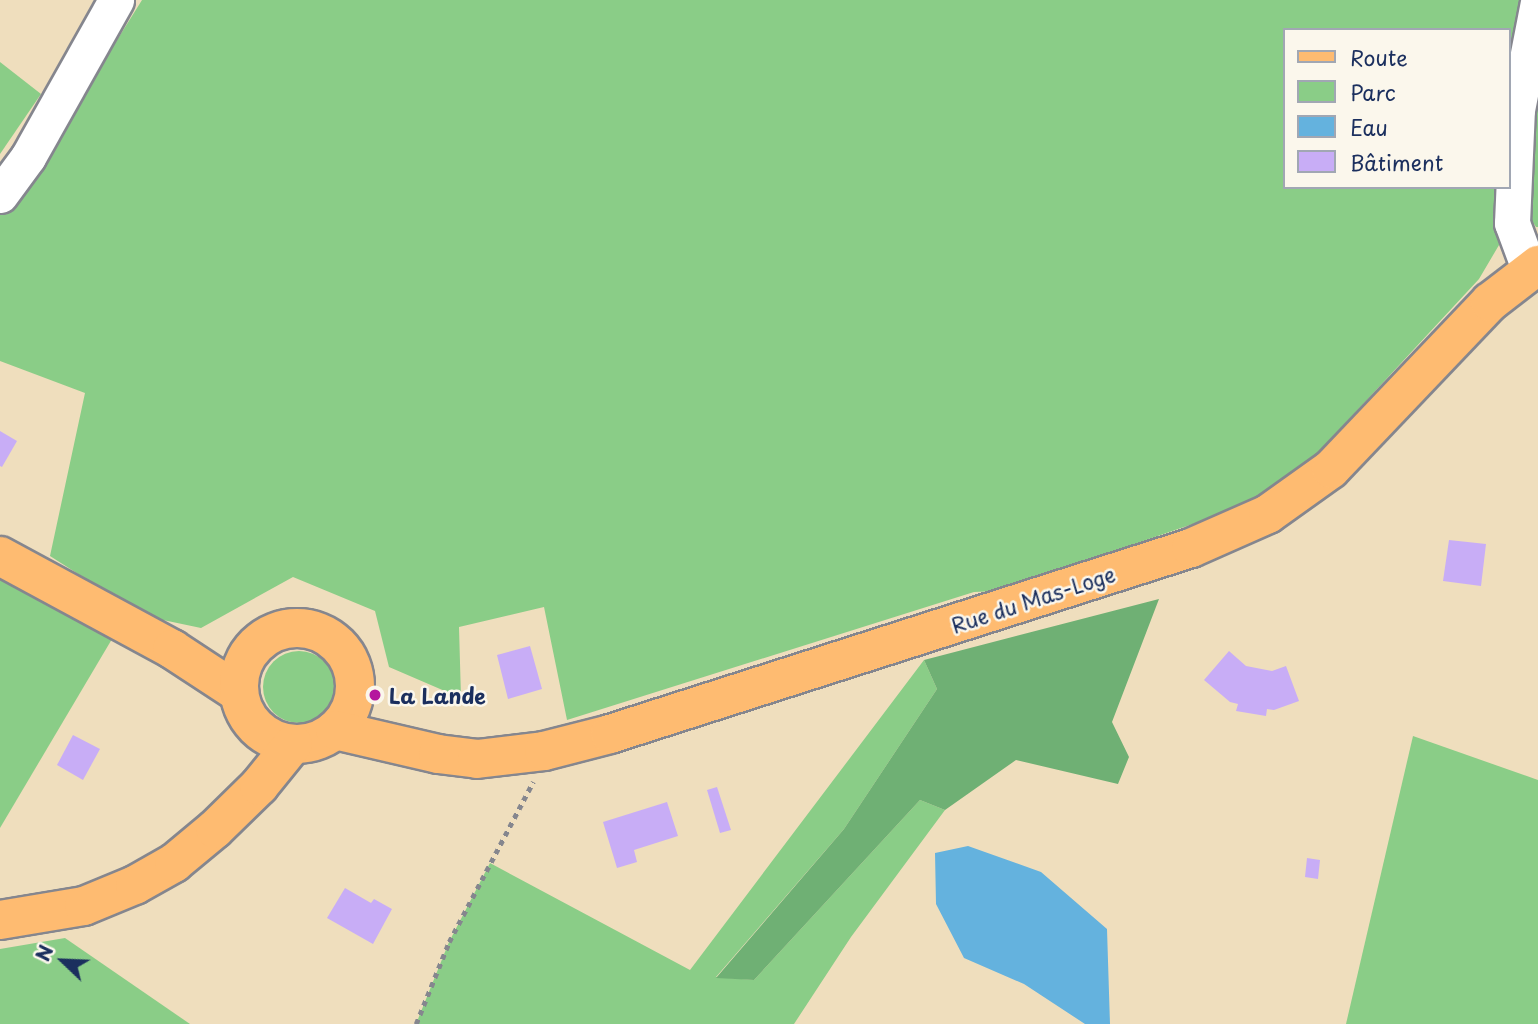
<!DOCTYPE html>
<meta charset="utf-8">
<style>
body{margin:0}
#map{position:relative;width:1538px;height:1024px;overflow:hidden;background:#efdebd;font-family:"Playpen Sans",sans-serif}
div>[style]{position:absolute}
.green>*{inset:0;background:#8acd87}
.round{border-radius:50%}
.forest>*{inset:0;background:#6fb074}
.water>*{inset:0;background:#64b2de}
.building>*{inset:0;background:#c8adf6}
.path>*{height:4.5px;margin-top:-2.25px;transform-origin:0;background:repeating-linear-gradient(90deg,#85868e 0 5px,transparent 0 10px)}
.roads{filter:drop-shadow(2px 0 #85868e) drop-shadow(-2px 0 #85868e) drop-shadow(0 2px #85868e) drop-shadow(0 -2px #85868e)}
.minor>*{height:35px;margin:-17.5px;padding:0 17.5px;transform-origin:17.5px;border-radius:17.5px;background:#fff}
.major>*{height:38px;margin:-19px;padding:0 19px;transform-origin:19px;border-radius:19px;background:#febb71}
.major>.ring{margin:-19px;padding:0;box-sizing:content-box;background:none;border:38px solid #febb71;border-radius:50%}
.dots>*{width:19px;height:19px;translate:-50% -50%;box-sizing:border-box;border:4px solid #fbf7ec;border-radius:50%}
span{translate:-50% -50%;white-space:nowrap;text-align:center;line-height:1.15;-webkit-text-stroke:5px #fbf7ec;paint-order:stroke}
.street-label{font-size:21px;color:#1b2f5e}
.poi-label{font-size:21px;color:#1b2f5e;font-weight:700}
.left{translate:0 -50%;text-align:left}
.legend{position:absolute;left:1283px;top:28px;width:228px;height:161px;box-sizing:border-box;background:#fbf7ec;border:2px solid #a1a7b3;margin:0;padding:9px 12px;list-style:none;font-size:21px;color:#1b2f5e}
.legend li{display:flex;align-items:center;gap:14px;height:35px}
.legend b{width:35px;border:2px solid #a1a7b3}
.north{position:absolute;left:28px;top:926px;width:70px;height:70px;-webkit-text-stroke:5px #fbf7ec;paint-order:stroke;rotate:293deg;font-size:19px;font-weight:700;line-height:28px;text-align:center;color:#1b2f5e}
.north::after{content:'';display:block;margin:auto;width:24px;height:32px;background:#1b2f5e;clip-path:polygon(50% 0,100% 100%,50% 72%,0 100%)}
</style>
<div id="map">
<div class="green">
<div style="clip-path:polygon(evenodd,142px 0,1538px 0,1512px 223px,1479px 279px,1314px 457px,1245px 506px,998px 591px,974px 592px,567px 720px,544px 607px,459px 627px,461px 698px,389px 667px,375px 611px,293px 577px,201px 628px,144px 616px,50px 556px,85px 393px,0 361px,0 215px,49px 149px,142px 0,1284px 30px,1508px 30px,1508px 187px,1284px 187px,1284px 30px)"></div>
<div style="clip-path:polygon(0 62px,41px 94px,0 154px)"></div>
<div style="clip-path:polygon(1538px 86px,1538px 227px,1536px 227px,1523px 207px,1532px 114px)"></div>
<div style="clip-path:polygon(0 577px,112px 639px,0 828px)"></div>
<div class="round" style="left:263px;top:651px;width:72px;height:72px"></div>
<div style="clip-path:polygon(924px 660px,937px 689px,844px 829px,716px 977px,754px 980px,920px 800px,945px 810px,851px 937px,794px 1024px,416px 1024px,449px 942px,490px 863px,690px 970px)"></div>
<div style="clip-path:polygon(1413px 736px,1538px 780px,1538px 1024px,1346px 1024px)"></div>
<div style="clip-path:polygon(65px 938px,190px 1024px,0 1024px,0 949px)"></div>
</div>
<div class="forest">
<div style="clip-path:polygon(1159px 599px,1112px 722px,1129px 757px,1118px 784px,1016px 760px,945px 810px,920px 800px,754px 980px,716px 978px,844px 829px,937px 689px,924px 660px)"></div>
</div>
<div class="water">
<div style="clip-path:polygon(968px 846px,1041px 872px,1107px 929px,1110px 1024px,1085px 1024px,1024px 984px,964px 958px,936px 904px,935px 853px)"></div>
</div>
<div class="building">
<div style="clip-path:polygon(0 431px,17px 441px,2px 467px,0 466px)"></div>
<div style="clip-path:polygon(1449px 540px,1486px 544px,1481px 586px,1443px 581px)"></div>
<div style="clip-path:polygon(530px 646px,542px 689px,508px 699px,497px 655px)"></div>
<div style="clip-path:polygon(1229px 651px,1246px 666px,1272px 671px,1286px 666px,1299px 701px,1274px 710px,1267px 709px,1266px 716px,1236px 711px,1238px 704px,1230px 702px,1204px 680px)"></div>
<div style="clip-path:polygon(73px 735px,100px 749px,83px 780px,57px 765px)"></div>
<div style="clip-path:polygon(717px 787px,731px 830px,720px 833px,707px 790px)"></div>
<div style="clip-path:polygon(667px 802px,678px 836px,634px 850px,637px 862px,617px 868px,603px 822px)"></div>
<div style="clip-path:polygon(1307px 858px,1320px 860px,1318px 879px,1305px 877px)"></div>
<div style="clip-path:polygon(345px 888px,371px 903px,374px 899px,392px 909px,373px 944px,327px 918px)"></div>
</div>
<div class="path">
<div style="left:416px;top:1024px;width:88px;rotate:-68.1deg"></div>
<div style="left:449px;top:942px;width:181px;rotate:-62.3deg"></div>
</div>
<div class="roads">
<div class="minor">
<div style="left:0;top:195px;width:47px;rotate:-53.6deg"></div>
<div style="left:28px;top:157px;width:180px;rotate:-60.7deg"></div>
<div style="left:1529px;top:269px;width:49px;rotate:-110.3deg"></div>
<div style="left:1512px;top:223px;width:113px;rotate:-87.5deg"></div>
<div style="left:1517px;top:110px;width:110px;rotate:-79deg"></div>
</div>
<div class="major">
<div style="left:0;top:556px;width:196px;rotate:28.4deg"></div>
<div style="left:172px;top:649px;width:80px;rotate:33.3deg"></div>
<div class="ring" style="left:239px;top:628px;width:78px;height:78px"></div>
<div style="left:335px;top:730px;width:106px;rotate:13.1deg"></div>
<div style="left:438px;top:754px;width:39px;rotate:7deg"></div>
<div style="left:477px;top:759px;width:67px;rotate:-6.8deg"></div>
<div style="left:544px;top:751px;width:68px;rotate:-14.4deg"></div>
<div style="left:610px;top:734px;width:610px;rotate:-17.75deg"></div>
<div style="left:1191px;top:548px;width:84px;rotate:-23.8deg"></div>
<div style="left:1268px;top:514px;width:77px;rotate:-35.5deg"></div>
<div style="left:1331px;top:469px;width:231px;rotate:-46.4deg"></div>
<div style="left:1490px;top:302px;width:61px;rotate:-37.6deg"></div>
<div style="left:0;top:920px;width:85px;rotate:-9.5deg"></div>
<div style="left:84px;top:906px;width:55px;rotate:-22.4deg"></div>
<div style="left:135px;top:885px;width:45px;rotate:-29.4deg"></div>
<div style="left:174px;top:863px;width:53px;rotate:-39.7deg"></div>
<div style="left:215px;top:829px;width:62px;rotate:-44.3deg"></div>
<div style="left:259px;top:786px;width:54px;rotate:-51deg"></div>
</div>
</div>
<div class="dots">
<div style="left:375px;top:695px;background:#b5179e"></div>
</div>
<div class="street-label">
<span style="left:1033px;top:599px;rotate:-18deg">Rue du Mas-Loge</span>
</div>
<div class="poi-label">
<span class="left" style="left:389px;top:695px">La Lande</span>
</div>
<ul class="legend">
<li><b style="height:9px;background:#febb71"></b>Route</li>
<li><b style="height:19px;background:#8acd87"></b>Parc</li>
<li><b style="height:19px;background:#64b2de"></b>Eau</li>
<li><b style="height:19px;background:#c8adf6"></b>Bâtiment</li>
</ul>
<div class="north">N</div>
</div>
